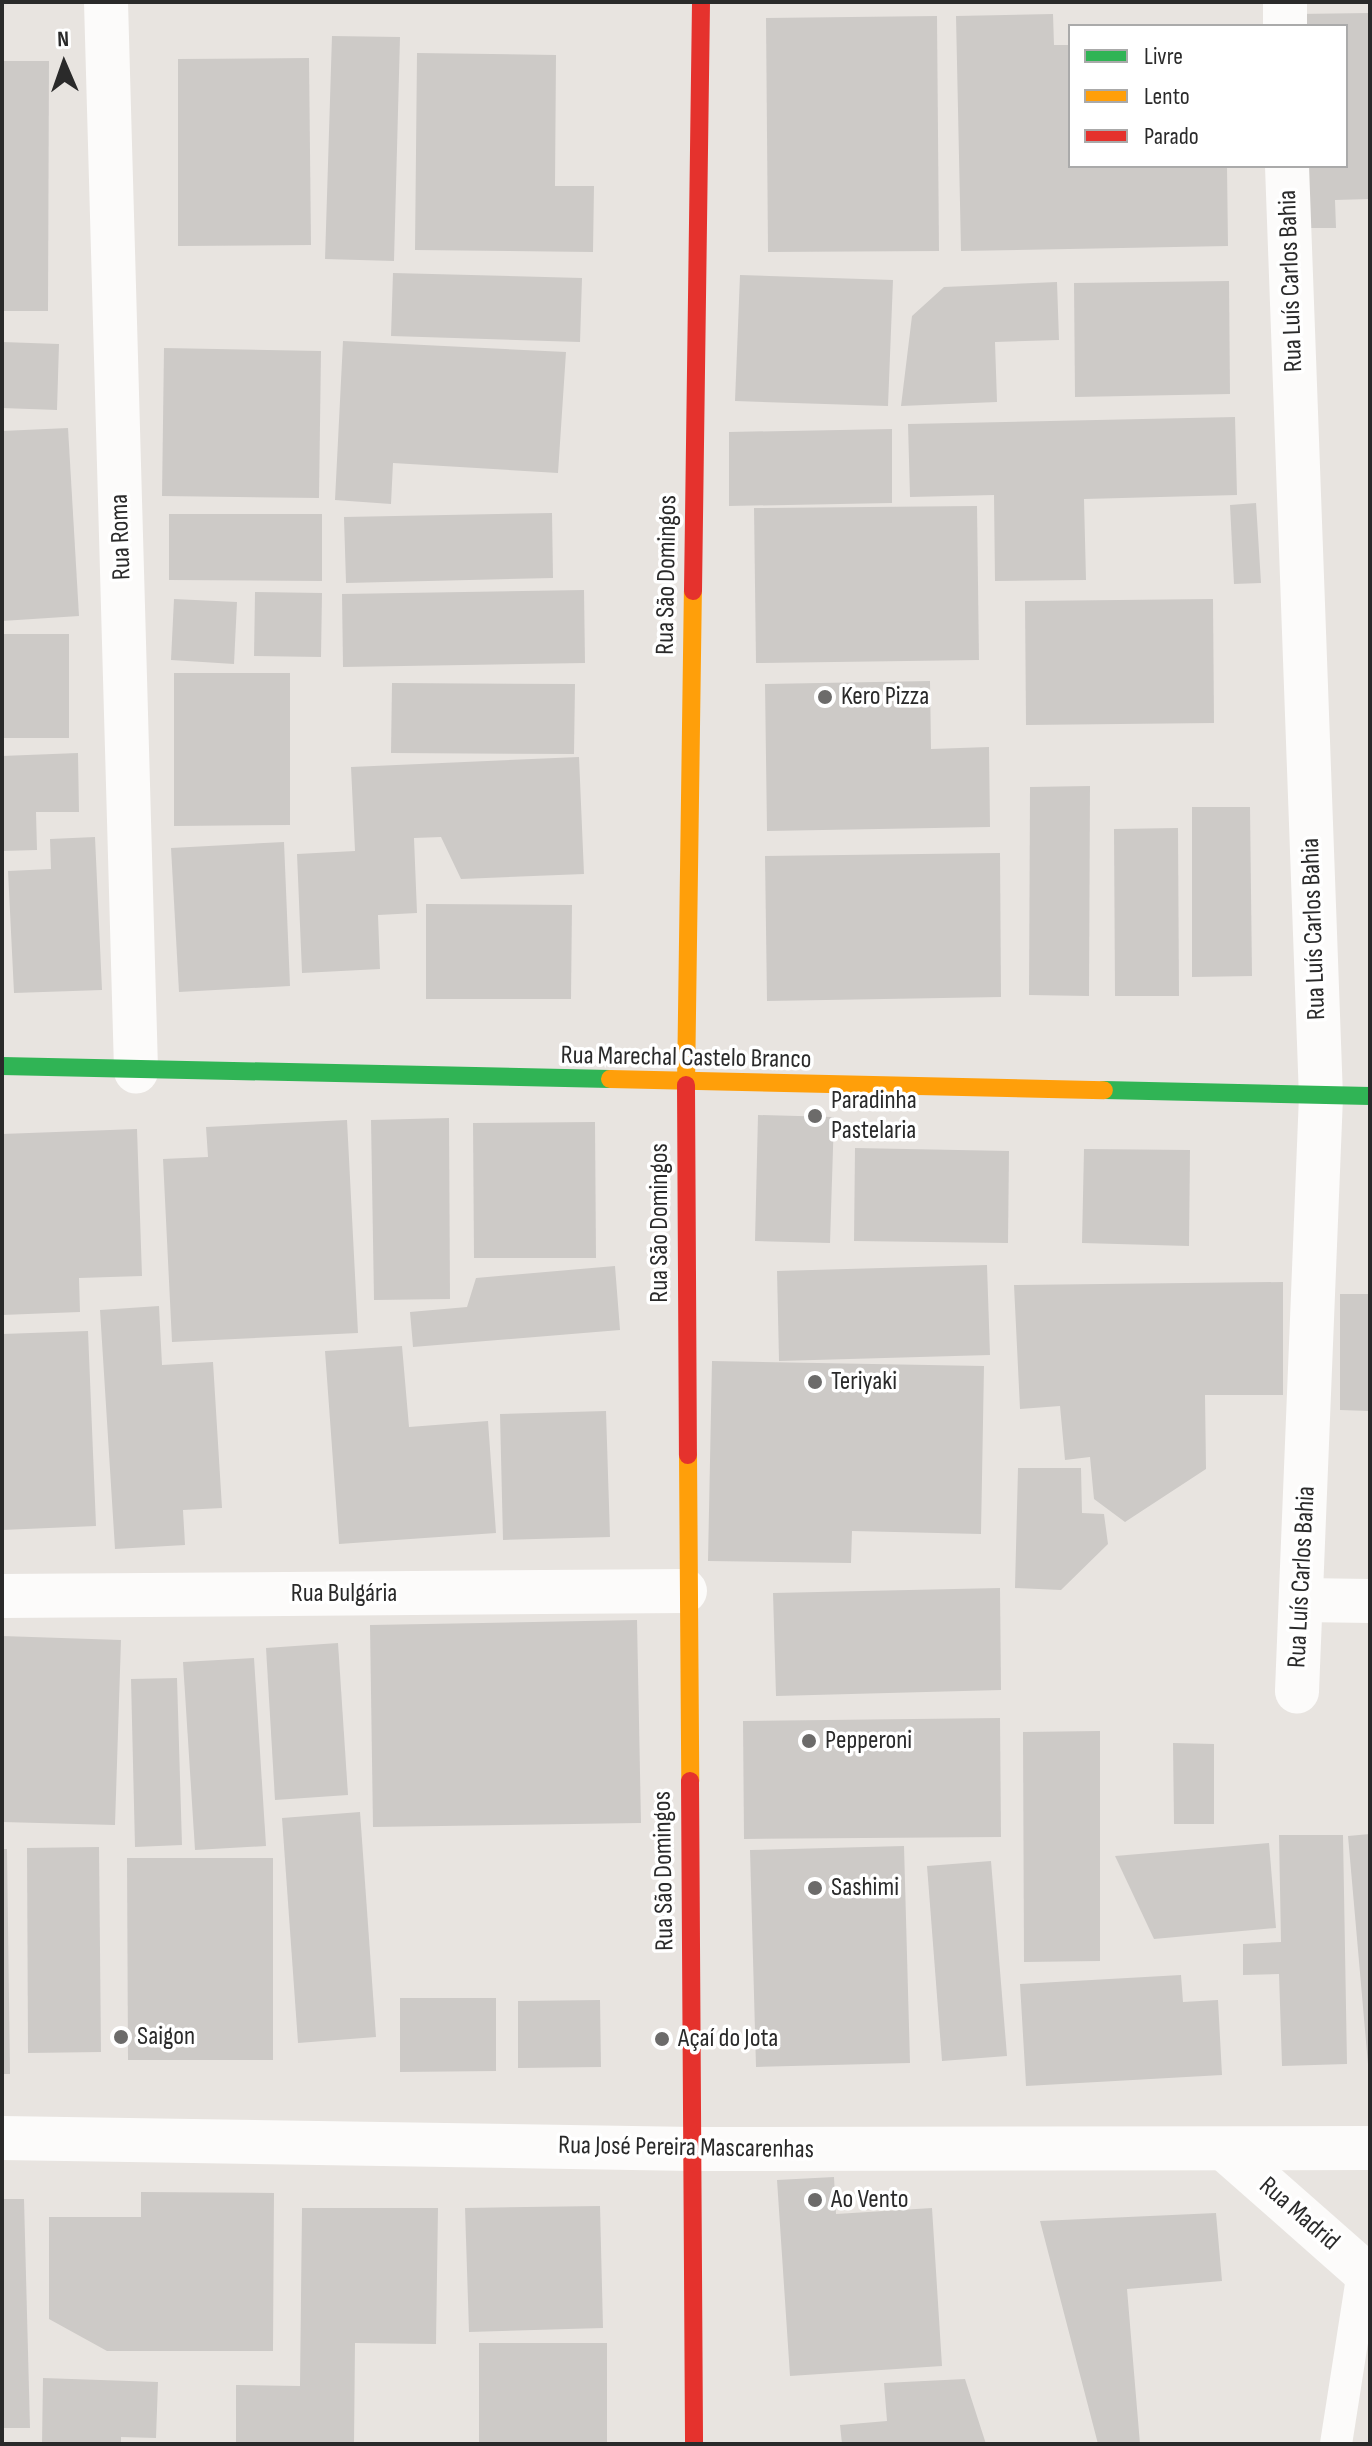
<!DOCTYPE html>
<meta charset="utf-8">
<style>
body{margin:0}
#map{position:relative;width:1372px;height:2446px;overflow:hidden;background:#e8e4e0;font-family:"Sofia Sans Condensed",sans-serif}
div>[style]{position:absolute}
.building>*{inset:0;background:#cdcac7}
.lane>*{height:32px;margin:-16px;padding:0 16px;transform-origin:16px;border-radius:16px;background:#fcfbfa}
.street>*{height:44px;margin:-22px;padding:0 22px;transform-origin:22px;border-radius:22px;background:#fcfbfa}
.fast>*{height:18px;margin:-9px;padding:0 9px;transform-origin:9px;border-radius:9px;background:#30b455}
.slow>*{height:18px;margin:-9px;padding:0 9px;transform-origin:9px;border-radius:9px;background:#ff9f0a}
.jam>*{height:18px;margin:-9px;padding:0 9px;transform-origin:9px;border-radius:9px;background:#e5322d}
.dots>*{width:22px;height:22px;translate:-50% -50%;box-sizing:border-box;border:4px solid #fff;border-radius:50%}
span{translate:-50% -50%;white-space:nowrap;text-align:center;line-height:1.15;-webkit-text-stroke:7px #fff;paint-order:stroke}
.street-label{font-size:26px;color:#2a2a2a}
.poi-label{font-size:26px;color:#2a2a2a}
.left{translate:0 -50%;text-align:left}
.frame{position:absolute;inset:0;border:4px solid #2a2a2a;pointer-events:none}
.legend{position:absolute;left:1068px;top:24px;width:280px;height:144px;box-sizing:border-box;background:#fff;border:2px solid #aaa;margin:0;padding:10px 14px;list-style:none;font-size:24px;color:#2a2a2a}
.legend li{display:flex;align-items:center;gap:16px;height:40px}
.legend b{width:40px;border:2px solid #aaa}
.north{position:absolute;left:24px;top:24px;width:80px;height:80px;-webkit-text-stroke:6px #fff;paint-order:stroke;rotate:358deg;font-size:22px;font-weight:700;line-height:32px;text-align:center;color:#2a2a2a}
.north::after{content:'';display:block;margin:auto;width:28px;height:36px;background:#2a2a2a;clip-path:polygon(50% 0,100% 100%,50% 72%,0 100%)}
</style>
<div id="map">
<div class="building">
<div style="clip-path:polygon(1370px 13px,1370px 199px,1335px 200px,1336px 228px,1300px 228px,1299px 166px,1346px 166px,1346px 26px,1297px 26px,1297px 14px)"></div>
<div style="clip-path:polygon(1053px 14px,1054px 45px,1070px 45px,1070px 166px,1227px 166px,1228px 246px,961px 251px,956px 16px)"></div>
<div style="clip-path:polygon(937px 16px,939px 251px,768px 252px,766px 18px)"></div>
<div style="clip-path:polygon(332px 36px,400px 37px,394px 261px,325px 259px)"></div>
<div style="clip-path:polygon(417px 53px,556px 55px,555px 186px,594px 186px,593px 252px,415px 250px)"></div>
<div style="clip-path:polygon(309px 58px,311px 245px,178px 246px,178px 59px)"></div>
<div style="clip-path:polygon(2px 61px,49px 61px,48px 311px,2px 311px)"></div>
<div style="clip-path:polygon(393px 273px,582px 278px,580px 342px,391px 336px)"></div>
<div style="clip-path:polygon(740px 275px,893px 280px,888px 406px,735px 401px)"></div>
<div style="clip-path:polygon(1229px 281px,1230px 394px,1075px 397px,1074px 283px)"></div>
<div style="clip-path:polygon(1057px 282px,1059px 340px,995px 342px,997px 402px,901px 406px,912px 316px,944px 287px)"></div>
<div style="clip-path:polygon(343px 341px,566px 352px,558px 473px,393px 463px,391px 504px,335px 500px)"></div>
<div style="clip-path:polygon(2px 342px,59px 344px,57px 410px,2px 408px)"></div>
<div style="clip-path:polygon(164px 348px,321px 351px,319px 498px,162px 496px)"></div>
<div style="clip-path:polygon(1235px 417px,1237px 495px,1084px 499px,1086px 580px,995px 581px,994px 495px,910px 497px,908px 424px)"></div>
<div style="clip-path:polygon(68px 428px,79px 616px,2px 621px,2px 431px)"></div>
<div style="clip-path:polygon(892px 429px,892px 503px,729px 506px,729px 432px)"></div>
<div style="clip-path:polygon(1256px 503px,1261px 583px,1234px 584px,1230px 505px)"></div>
<div style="clip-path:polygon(977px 506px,979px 660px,756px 663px,754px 508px)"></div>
<div style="clip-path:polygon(552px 513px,553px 578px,346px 583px,344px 517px)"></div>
<div style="clip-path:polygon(169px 514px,322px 514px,322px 581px,169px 580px)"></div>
<div style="clip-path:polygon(584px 590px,585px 663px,343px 667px,342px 594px)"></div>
<div style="clip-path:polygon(255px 592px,322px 593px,321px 657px,254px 656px)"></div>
<div style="clip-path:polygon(174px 599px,237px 602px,234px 664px,171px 660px)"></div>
<div style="clip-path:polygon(1213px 599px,1214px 723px,1026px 725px,1025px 601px)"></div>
<div style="clip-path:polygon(2px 634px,69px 634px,69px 738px,2px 738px)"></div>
<div style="clip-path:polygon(174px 673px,290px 673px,290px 825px,174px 826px)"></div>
<div style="clip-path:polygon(930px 681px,931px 749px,989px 747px,990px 827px,767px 831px,765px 684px)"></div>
<div style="clip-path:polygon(392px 683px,575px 684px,574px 754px,391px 753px)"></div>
<div style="clip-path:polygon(78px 753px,79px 812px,36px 812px,37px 850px,2px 851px,2px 756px)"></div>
<div style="clip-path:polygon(579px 757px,584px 874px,461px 879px,441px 837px,414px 838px,417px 913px,378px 915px,380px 969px,302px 973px,297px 854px,355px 851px,351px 767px)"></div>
<div style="clip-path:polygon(1090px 786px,1089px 996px,1029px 995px,1030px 787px)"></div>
<div style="clip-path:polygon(1192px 807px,1250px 807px,1252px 976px,1192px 977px)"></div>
<div style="clip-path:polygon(1178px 828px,1179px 996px,1115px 996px,1114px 829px)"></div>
<div style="clip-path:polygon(95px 837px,102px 990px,14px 993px,8px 871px,51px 869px,50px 839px)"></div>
<div style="clip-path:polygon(284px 842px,290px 986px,179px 992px,171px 848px)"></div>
<div style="clip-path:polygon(1000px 853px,1001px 997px,767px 1001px,765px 856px)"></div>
<div style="clip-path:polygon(426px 904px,572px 905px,571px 999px,426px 999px)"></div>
<div style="clip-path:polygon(758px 1115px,834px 1117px,830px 1243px,755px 1241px)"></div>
<div style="clip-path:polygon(449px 1118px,450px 1299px,374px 1300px,371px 1120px)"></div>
<div style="clip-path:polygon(347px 1120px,358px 1333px,172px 1342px,163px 1159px,208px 1157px,206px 1127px)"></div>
<div style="clip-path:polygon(595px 1122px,596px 1258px,474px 1258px,473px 1123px)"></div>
<div style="clip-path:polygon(137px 1129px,142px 1276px,79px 1278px,80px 1312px,2px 1315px,2px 1134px)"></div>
<div style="clip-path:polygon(855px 1148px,1009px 1151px,1008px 1243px,854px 1241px)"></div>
<div style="clip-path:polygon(1084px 1149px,1190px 1150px,1189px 1246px,1082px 1243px)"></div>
<div style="clip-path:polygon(987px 1265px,990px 1355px,779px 1361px,777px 1271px)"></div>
<div style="clip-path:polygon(615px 1266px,620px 1330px,413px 1347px,410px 1312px,467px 1307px,476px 1278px)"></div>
<div style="clip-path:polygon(1283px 1282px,1283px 1395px,1205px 1395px,1206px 1469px,1125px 1522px,1094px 1499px,1090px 1457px,1065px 1460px,1060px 1406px,1020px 1409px,1014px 1285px)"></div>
<div style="clip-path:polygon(1340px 1294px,1370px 1294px,1370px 1411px,1340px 1410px)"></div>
<div style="clip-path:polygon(159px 1306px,162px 1365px,213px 1362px,222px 1508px,183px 1510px,185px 1545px,115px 1549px,100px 1310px)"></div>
<div style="clip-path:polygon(88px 1331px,96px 1526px,2px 1530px,2px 1334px)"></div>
<div style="clip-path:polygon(402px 1346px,409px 1427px,488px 1421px,496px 1533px,339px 1544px,325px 1351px)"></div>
<div style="clip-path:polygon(712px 1361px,984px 1366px,981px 1534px,852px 1531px,851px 1563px,708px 1561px)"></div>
<div style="clip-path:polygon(606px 1411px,610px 1537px,503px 1540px,500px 1414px)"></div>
<div style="clip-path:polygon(1018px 1468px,1081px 1468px,1082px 1513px,1104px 1514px,1108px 1544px,1061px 1590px,1015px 1588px)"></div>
<div style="clip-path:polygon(1000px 1588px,1001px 1690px,776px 1696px,773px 1593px)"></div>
<div style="clip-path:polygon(637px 1620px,641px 1823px,373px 1827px,370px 1625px)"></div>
<div style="clip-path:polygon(2px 1636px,121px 1640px,115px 1825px,2px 1822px)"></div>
<div style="clip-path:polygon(338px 1643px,348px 1795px,275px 1800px,266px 1648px)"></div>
<div style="clip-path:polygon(254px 1658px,266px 1846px,195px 1850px,183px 1662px)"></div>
<div style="clip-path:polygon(177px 1678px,182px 1845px,135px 1847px,131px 1679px)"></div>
<div style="clip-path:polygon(1000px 1718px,1001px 1837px,744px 1839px,743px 1721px)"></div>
<div style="clip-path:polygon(1100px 1731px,1100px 1961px,1024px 1962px,1023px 1732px)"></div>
<div style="clip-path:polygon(1173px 1743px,1214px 1744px,1214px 1824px,1174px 1824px)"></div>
<div style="clip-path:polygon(360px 1812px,376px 2037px,298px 2043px,282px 1818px)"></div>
<div style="clip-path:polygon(1370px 1834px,1370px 2064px,1368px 2064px,1348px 1836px)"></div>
<div style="clip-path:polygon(1279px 1835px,1343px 1835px,1347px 2064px,1282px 2066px,1279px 1974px,1243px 1975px,1243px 1944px,1281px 1942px)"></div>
<div style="clip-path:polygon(1269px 1843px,1276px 1928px,1154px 1939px,1115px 1856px)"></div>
<div style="clip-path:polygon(904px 1846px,910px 2063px,756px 2067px,750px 1850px)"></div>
<div style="clip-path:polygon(99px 1847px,101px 2052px,28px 2053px,27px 1848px)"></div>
<div style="clip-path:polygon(2px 1849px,7px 1849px,10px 2074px,2px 2074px)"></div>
<div style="clip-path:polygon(127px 1858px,273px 1858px,273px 2060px,128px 2060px)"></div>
<div style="clip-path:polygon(991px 1861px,1007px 2056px,942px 2061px,927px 1866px)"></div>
<div style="clip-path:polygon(1181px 1975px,1183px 2002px,1218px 2000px,1222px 2075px,1026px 2086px,1020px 1984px)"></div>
<div style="clip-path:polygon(400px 1998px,496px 1998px,496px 2071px,400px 2072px)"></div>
<div style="clip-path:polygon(600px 2000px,601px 2067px,518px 2068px,518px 2001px)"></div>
<div style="clip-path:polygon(834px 2177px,836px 2214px,932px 2208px,942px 2366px,790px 2376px,777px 2180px)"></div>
<div style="clip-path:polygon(141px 2192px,274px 2193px,273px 2351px,107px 2351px,49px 2319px,49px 2217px,141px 2217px)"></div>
<div style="clip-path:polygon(2px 2199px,24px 2199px,30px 2428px,2px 2428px)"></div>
<div style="clip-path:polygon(600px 2206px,603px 2328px,469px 2332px,465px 2208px)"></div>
<div style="clip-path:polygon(302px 2208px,438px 2208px,436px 2344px,355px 2343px,354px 2444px,236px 2444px,236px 2385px,300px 2386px)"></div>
<div style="clip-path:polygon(1216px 2213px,1222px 2281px,1127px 2289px,1140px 2444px,1098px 2444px,1040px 2221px)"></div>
<div style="clip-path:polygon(479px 2343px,607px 2343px,607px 2444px,479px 2444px)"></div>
<div style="clip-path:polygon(43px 2378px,158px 2382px,156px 2438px,121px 2437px,121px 2444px,42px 2444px)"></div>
<div style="clip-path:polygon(965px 2379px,986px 2444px,842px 2444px,840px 2425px,887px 2421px,884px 2383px)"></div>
</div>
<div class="lane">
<div style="left:1336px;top:2444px;width:175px;rotate:-81.1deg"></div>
</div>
<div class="street">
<div style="left:106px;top:2px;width:1070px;rotate:88.39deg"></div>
<div style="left:1285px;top:2px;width:24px;rotate:90deg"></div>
<div style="left:1287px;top:166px;width:931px;rotate:87.91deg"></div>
<div style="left:1321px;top:1096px;width:596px;rotate:92.31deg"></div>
<div style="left:2px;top:1596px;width:683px;rotate:-0.42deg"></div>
<div style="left:1303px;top:1600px;width:67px;rotate:0.9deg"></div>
<div style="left:2px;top:2138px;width:692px;rotate:0.91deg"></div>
<div style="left:694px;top:2149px;width:676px;rotate:-0.08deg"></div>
<div style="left:1228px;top:2152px;width:189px;rotate:41.4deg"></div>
</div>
<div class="fast">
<div style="left:2px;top:1066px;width:608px;rotate:1.22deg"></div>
<div style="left:1104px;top:1090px;width:266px;rotate:1.3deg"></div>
</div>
<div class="slow">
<div style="left:610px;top:1079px;width:494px;rotate:1.3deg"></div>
<div style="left:686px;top:1085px;width:494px;rotate:-89.2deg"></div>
<div style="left:688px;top:1455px;width:326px;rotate:89.6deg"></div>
</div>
<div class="jam">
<div style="left:693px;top:591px;width:589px;rotate:-89.22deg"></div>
<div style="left:686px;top:1085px;width:370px;rotate:89.7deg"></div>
<div style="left:690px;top:1781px;width:663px;rotate:89.65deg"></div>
</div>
<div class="dots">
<div style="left:825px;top:697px;background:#6c6b6a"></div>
<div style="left:815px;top:1116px;background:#6c6b6a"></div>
<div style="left:815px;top:1382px;background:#6c6b6a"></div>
<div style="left:809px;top:1741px;background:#6c6b6a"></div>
<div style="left:815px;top:1888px;background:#6c6b6a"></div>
<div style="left:121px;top:2037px;background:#6c6b6a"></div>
<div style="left:662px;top:2039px;background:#6c6b6a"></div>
<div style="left:815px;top:2200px;background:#6c6b6a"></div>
</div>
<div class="street-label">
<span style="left:1291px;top:281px;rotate:-92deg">Rua Luís Carlos Bahia</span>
<span style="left:121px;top:537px;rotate:-92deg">Rua Roma</span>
<span style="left:667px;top:575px;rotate:-89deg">Rua São Domingos</span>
<span style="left:1314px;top:929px;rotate:-92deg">Rua Luís Carlos Bahia</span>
<span style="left:686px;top:1058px;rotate:1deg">Rua Marechal Castelo Branco</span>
<span style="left:660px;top:1223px;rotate:-90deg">Rua São Domingos</span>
<span style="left:1302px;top:1577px;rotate:-87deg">Rua Luís Carlos Bahia</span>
<span style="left:344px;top:1594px">Rua Bulgária</span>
<span style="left:664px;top:1871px;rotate:-91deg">Rua São Domingos</span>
<span style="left:686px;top:2148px;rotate:1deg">Rua José Pereira Mascarenhas</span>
<span style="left:1299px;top:2214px;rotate:41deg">Rua Madrid</span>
</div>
<div class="poi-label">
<span class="left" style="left:841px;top:697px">Kero Pizza</span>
<span class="left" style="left:831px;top:1116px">Paradinha<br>Pastelaria</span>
<span class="left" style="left:831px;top:1382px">Teriyaki</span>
<span class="left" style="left:825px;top:1741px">Pepperoni</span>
<span class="left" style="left:831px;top:1888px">Sashimi</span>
<span class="left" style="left:137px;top:2037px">Saigon</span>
<span class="left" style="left:678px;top:2039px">Açaí do Jota</span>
<span class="left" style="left:831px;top:2200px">Ao Vento</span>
</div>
<div class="frame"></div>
<ul class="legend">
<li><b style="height:10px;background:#30b455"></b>Livre</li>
<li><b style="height:10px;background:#ff9f0a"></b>Lento</li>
<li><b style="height:10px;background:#e5322d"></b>Parado</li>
</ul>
<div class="north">N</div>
</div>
